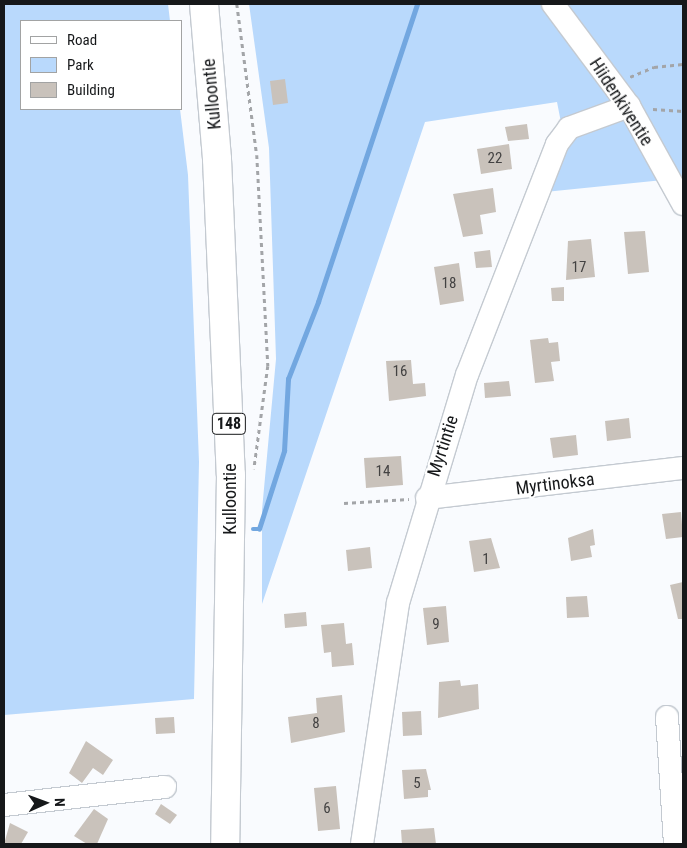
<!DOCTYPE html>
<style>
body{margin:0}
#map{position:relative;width:687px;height:848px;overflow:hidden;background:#f9fbfe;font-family:"Roboto Condensed",sans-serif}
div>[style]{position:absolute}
.green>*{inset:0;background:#b9d9fc}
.stream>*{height:4.5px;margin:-2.25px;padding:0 2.25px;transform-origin:2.25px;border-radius:2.25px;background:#72a7e0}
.building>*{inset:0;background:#c9c2bb}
.path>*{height:2.5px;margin-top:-1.25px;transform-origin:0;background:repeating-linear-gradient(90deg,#a3a5a8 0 4px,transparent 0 8px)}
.roads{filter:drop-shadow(1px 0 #c4cad1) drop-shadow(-1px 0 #c4cad1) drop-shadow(0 1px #c4cad1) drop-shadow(0 -1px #c4cad1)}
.minor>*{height:22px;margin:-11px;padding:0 11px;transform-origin:11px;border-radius:11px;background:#fff}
.major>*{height:28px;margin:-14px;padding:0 14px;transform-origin:14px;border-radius:14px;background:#fff}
span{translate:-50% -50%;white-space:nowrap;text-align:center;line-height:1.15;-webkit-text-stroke:4px #fff;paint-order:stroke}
.number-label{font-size:15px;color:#434242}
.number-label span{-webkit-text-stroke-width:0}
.shield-label span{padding:1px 4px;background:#fff;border:1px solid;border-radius:4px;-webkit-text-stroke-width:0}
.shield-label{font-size:16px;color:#16181a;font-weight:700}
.street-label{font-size:18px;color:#16181a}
.frame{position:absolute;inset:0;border:5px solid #16181a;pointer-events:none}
.legend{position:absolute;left:20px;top:20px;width:162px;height:90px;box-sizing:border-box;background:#fff;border:1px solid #a2a3a3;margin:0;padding:6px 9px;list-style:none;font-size:15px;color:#16181a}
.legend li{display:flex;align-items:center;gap:10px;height:25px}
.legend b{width:25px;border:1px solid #a2a3a3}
.north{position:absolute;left:20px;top:778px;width:50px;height:50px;-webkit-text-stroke:4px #fff;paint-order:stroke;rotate:88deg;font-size:14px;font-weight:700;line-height:20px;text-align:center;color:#16181a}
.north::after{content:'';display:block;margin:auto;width:18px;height:22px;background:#16181a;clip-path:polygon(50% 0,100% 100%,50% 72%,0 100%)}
</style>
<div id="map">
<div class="green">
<div style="clip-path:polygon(4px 4px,168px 4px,170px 21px,21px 21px,21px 109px,180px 109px,188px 175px,199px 462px,194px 699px,4px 715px)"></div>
<div style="clip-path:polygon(249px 4px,683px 4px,683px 178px,545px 192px,565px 143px,557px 102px,425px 122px,262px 604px,262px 510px,276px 359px,269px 148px)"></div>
</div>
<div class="stream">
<div style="left:253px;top:529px;width:6px"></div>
<div style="left:259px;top:529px;width:82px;rotate:-72.2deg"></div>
<div style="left:284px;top:451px;width:72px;rotate:-86.8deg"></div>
<div style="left:288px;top:379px;width:83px;rotate:-68.7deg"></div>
<div style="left:318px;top:302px;width:314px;rotate:-71.6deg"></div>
</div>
<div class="building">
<div style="clip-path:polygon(285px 79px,288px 103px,273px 105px,270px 81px)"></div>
<div style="clip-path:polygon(527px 124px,529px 139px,508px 141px,505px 127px)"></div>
<div style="clip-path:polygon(509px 144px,512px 169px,481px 174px,477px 149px)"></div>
<div style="clip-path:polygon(493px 188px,496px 212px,480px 215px,483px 234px,463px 237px,453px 194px)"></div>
<div style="clip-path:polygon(645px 231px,649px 272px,628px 274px,624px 232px)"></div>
<div style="clip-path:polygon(591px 239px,595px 277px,566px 280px,568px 241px)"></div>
<div style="clip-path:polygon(490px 250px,492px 267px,476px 268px,474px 252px)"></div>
<div style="clip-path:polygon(459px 263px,464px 301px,440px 305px,434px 267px)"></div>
<div style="clip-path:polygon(564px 287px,564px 301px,552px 301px,551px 288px)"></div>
<div style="clip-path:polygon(548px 338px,549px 343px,558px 342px,560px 361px,551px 362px,554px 381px,535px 383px,530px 340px)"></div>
<div style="clip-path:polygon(411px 360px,413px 384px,425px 383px,426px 396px,389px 401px,386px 361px)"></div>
<div style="clip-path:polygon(509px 381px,511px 396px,485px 398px,484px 383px)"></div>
<div style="clip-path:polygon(629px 418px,631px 438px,607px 441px,605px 421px)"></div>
<div style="clip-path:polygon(576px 435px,578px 455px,553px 458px,550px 438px)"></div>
<div style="clip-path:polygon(401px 456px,403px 485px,366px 488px,364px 458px)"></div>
<div style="clip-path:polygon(681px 512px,683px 537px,666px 539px,662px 514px)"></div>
<div style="clip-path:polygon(593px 529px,595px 545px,590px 546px,592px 557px,571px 561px,568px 538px)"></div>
<div style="clip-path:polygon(491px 538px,500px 568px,474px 572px,469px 541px)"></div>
<div style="clip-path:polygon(370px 547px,372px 568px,348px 571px,346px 550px)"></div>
<div style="clip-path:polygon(683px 582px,683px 619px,678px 619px,670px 585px)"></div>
<div style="clip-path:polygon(587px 596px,589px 617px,567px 618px,566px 597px)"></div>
<div style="clip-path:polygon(446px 606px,449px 642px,427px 645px,423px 608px)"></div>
<div style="clip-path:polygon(306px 612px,307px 626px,285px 628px,284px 614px)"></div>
<div style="clip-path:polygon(344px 623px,346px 644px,352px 643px,354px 665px,332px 667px,331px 652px,324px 653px,321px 625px)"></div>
<div style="clip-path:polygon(460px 680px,461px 686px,478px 684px,479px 709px,438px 718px,439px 682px)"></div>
<div style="clip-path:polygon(342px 695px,345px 732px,291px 743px,288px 717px,317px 713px,316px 698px)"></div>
<div style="clip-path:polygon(421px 711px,422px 735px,403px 736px,402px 712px)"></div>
<div style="clip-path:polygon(174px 717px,175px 733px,156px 734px,155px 718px)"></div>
<div style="clip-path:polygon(86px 741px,113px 760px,103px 775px,93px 768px,82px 783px,69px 773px)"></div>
<div style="clip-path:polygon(426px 769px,431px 790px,428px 790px,428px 797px,404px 799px,402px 770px)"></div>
<div style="clip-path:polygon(336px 786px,340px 829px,318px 831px,314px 788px)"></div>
<div style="clip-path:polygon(161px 804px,177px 815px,170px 824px,155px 814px)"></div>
<div style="clip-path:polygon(94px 809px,108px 819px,97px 844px,87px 844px,74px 836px)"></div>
<div style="clip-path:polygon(10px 823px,28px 832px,21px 844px,4px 844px)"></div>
<div style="clip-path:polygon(434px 828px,436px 844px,402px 844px,401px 830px)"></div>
</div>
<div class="path">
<div style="left:237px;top:4px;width:152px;rotate:82.5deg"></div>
<div style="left:257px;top:155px;width:211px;rotate:87deg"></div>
<div style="left:268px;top:366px;width:104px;rotate:97.7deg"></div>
<div style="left:630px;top:77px;width:26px;rotate:-23deg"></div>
<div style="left:654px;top:67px;width:29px;rotate:-6deg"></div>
<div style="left:653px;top:109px;width:30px;rotate:4deg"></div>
<div style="left:344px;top:503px;width:65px;rotate:-3.5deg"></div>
</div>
<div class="roads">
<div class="minor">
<div style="left:553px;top:4px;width:127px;rotate:53.3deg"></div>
<div style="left:629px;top:106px;width:112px;rotate:61.1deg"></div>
<div style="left:427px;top:498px;width:258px;rotate:-6.7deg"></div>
<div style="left:667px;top:717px;width:127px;rotate:86.4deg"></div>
<div style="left:4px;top:805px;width:162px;rotate:-6.4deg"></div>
<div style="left:362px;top:844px;width:244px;rotate:-81.5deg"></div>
<div style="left:398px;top:603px;width:238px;rotate:-73.2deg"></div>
<div style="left:467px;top:375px;width:248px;rotate:-68.7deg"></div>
<div style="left:557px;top:144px;width:20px;rotate:-53deg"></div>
<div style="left:569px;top:128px;width:64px;rotate:-20.1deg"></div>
</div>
<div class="major">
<div style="left:204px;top:4px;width:156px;rotate:85.2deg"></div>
<div style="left:217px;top:159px;width:316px;rotate:87.5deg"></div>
<div style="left:231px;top:475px;width:369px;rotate:90.9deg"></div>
</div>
</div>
<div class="number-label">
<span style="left:495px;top:159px">22</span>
<span style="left:579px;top:268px">17</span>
<span style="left:449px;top:284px">18</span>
<span style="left:400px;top:372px">16</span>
<span style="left:383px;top:472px">14</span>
<span style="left:486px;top:560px">1</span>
<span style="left:436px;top:625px">9</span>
<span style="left:316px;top:724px">8</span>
<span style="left:417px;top:784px">5</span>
<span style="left:327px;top:809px">6</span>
</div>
<div class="shield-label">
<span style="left:229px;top:424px">148</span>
</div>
<div class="street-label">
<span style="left:212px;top:94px;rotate:-95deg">Kulloontie</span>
<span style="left:621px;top:102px;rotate:57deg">Hiidenkiventie</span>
<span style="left:443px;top:446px;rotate:-72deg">Myrtintie</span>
<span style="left:555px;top:484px;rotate:-7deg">Myrtinoksa</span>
<span style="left:230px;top:499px;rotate:-90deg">Kulloontie</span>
</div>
<div class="frame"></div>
<ul class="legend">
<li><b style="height:6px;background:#fff"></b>Road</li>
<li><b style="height:14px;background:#b9d9fc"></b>Park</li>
<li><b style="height:14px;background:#c9c2bb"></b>Building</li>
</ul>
<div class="north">N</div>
</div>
